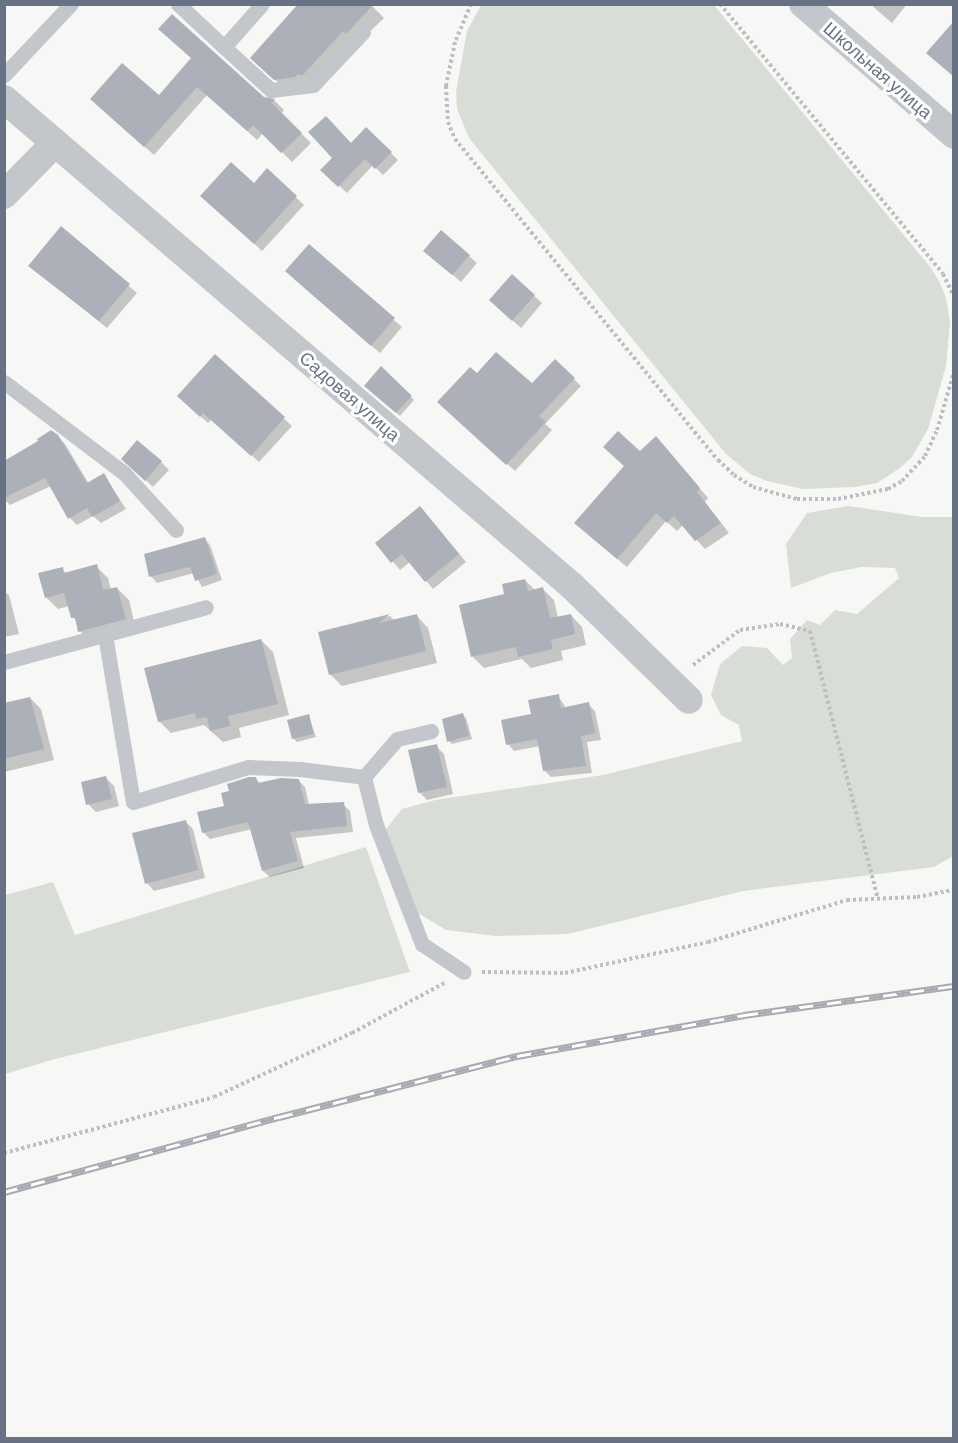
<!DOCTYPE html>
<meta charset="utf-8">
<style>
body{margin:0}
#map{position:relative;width:958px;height:1443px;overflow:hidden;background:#f7f8f5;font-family:Barlow,sans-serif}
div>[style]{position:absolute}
.green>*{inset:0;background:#d8ded6}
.shadow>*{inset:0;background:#0003}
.building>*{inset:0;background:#acb1b9}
.path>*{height:4px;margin-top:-2px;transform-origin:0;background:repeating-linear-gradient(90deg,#bdbec1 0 3px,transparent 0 6px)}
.service>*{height:15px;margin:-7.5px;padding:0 7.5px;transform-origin:7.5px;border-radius:7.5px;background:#c3c6ca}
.minor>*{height:28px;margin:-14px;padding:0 14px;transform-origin:14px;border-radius:14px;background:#c3c6ca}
.rail>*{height:7px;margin-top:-3.5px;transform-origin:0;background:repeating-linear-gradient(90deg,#fff 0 14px,#a6aab1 0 28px);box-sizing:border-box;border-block:2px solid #a6aab1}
span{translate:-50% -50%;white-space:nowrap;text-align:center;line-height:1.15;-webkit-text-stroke:6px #fff;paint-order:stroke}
.street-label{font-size:18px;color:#687285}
.frame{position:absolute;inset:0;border:6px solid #687285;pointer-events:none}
</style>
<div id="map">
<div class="green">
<div style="clip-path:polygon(481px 5px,714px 5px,931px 268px,940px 283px,946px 298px,950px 322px,946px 366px,928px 429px,912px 457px,900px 468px,877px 483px,855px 487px,803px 489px,767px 481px,750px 474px,726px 454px,469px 138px,457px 109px,456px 92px,467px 31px)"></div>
<div style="clip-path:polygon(849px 506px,922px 517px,953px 517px,953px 856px,934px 867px,743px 891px,568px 934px,496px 936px,446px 930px,403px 904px,382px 834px,402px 809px,435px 800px,603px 775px,742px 741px,739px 725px,721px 715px,711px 695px,720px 664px,742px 646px,767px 648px,783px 665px,792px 658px,790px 639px,807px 620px,820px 625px,835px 610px,857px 614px,899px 578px,895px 568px,861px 567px,831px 573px,791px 588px,786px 544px,807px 513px)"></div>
<div style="clip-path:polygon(366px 847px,410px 972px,55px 1059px,5px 1074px,5px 895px,53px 882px,75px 935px)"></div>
</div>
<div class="shadow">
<div style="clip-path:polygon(370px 4px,384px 18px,313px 87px,287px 91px,264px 69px)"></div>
<div style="clip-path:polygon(870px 4px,907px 4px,892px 23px)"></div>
<div style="clip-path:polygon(193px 59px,264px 99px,275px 101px,284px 110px,281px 114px,311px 143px,292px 162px,263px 133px,257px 140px,207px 95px,154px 155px,102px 109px,159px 98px)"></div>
<div style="clip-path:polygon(366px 129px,398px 160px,383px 175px,373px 165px,347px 193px,322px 170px)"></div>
<div style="clip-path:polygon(267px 170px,304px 205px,262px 251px,210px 203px,254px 185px)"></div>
<div style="clip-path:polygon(61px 228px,137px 293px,107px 328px,30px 266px)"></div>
<div style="clip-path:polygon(309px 246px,402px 327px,380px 353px,294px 279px)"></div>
<div style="clip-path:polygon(469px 256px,477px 263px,461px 282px,433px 258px)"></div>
<div style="clip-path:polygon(512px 276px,542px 303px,521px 328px,499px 308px)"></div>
<div style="clip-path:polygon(215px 356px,292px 426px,259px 462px,212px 419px,208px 423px,187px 404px)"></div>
<div style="clip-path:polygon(555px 361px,581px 386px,545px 424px,552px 430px,515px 471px,447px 410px,477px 376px,532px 385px)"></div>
<div style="clip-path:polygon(381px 368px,414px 400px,400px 416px,369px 389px)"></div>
<div style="clip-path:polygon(57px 436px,65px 444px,89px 484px,104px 475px,126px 509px,101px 523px,93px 516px,77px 525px,70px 518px,51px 486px,10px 505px,4px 499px,4px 469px)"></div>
<div style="clip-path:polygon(665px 447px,708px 498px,705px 502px,729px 533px,705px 549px,683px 525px,677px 531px,666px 521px,627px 567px,585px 532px,640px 453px)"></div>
<div style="clip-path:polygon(123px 459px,161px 462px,169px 470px,153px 487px)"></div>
<div style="clip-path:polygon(428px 516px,466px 562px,433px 589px,410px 562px,400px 570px,377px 543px)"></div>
<div style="clip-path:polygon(204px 538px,210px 545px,222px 580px,202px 587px,194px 573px,157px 583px,151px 576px)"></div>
<div style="clip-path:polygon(96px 566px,108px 578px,111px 590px,117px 588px,129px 600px,136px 630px,92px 643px,80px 631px,69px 606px,58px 609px,46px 597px,62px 569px,67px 574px)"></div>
<div style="clip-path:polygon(525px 580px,535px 590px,543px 589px,554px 600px,558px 618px,571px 615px,582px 627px,586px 645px,561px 651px,563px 660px,531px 668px,522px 659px,484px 668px,473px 657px,506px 595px)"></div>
<div style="clip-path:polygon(4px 591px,9px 595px,19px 634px,4px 637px)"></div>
<div style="clip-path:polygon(390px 616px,395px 621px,417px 616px,428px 628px,437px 663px,342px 686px,330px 674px,320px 633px)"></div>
<div style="clip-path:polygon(261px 640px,273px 652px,289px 715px,239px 728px,241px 737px,223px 742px,204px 725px,171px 733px,159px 721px)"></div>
<div style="clip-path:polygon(558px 696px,566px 708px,588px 704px,595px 711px,601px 740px,587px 742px,592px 773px,551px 777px,545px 771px,540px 746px,514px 751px,508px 744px,533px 715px)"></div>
<div style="clip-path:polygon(30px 698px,41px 709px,54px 760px,4px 772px,4px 705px)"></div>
<div style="clip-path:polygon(463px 715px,466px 718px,472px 739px,452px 744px,449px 741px)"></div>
<div style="clip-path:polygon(308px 716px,316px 737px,297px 742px,293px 738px)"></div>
<div style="clip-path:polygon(436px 746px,444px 754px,453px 794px,427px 800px,419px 792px)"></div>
<div style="clip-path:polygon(106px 778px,114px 786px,119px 806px,96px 812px,88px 804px)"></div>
<div style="clip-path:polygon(256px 779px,261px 784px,298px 780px,305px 787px,309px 805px,343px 804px,350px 811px,353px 832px,296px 838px,304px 868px,270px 877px,263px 871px,252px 829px,210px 839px,203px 832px,226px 807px,231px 792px)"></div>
<div style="clip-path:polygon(185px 821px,193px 829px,205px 878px,154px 891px,147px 883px)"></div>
</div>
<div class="building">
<div style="clip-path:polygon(298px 4px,374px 4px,346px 34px,343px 31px,302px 76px,298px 74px,295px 77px,274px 80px,250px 58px)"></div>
<div style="clip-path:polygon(172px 14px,264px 97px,275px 99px,272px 103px,302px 133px,281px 153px,253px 125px,247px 131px,197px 87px,144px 147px,90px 99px,122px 63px,159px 95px,191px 58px,158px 29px)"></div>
<div style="clip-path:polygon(954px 21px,954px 77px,926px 53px)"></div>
<div style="clip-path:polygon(326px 116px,351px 143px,366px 127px,392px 152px,375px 169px,365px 159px,338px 187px,320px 170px,332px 158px,308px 132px)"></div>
<div style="clip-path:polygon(231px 162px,254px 183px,267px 168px,297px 196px,254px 244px,200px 196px)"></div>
<div style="clip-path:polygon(61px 226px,130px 284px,99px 321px,28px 266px)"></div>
<div style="clip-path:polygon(441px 230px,470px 255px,452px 275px,423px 251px)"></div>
<div style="clip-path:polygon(309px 244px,395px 318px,371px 346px,285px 271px)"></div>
<div style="clip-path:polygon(512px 274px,535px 295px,512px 321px,489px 300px)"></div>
<div style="clip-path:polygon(496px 352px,532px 383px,555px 359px,575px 378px,539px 416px,546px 422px,506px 465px,437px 402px,470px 367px,477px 373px)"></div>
<div style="clip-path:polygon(215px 354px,285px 417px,251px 456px,203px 413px,200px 417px,177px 396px)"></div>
<div style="clip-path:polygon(381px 366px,412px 396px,396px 413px,364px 386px)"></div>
<div style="clip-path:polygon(51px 430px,58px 435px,87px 483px,104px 473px,120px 501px,92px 517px,87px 508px,68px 519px,45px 478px,4px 498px,4px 461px,38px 441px,37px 439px)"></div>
<div style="clip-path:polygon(618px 431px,640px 451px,656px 436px,700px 488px,697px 492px,721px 523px,695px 541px,674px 516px,667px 523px,656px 513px,617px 559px,574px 523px,624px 466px,603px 447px)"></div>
<div style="clip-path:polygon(137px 440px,162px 461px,145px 481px,121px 459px)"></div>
<div style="clip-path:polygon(420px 506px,459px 554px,425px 582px,402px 554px,391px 563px,375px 543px)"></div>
<div style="clip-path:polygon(205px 537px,217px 574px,195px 581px,190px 567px,149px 577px,144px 554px)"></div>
<div style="clip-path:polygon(97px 564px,103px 590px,117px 587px,126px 619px,78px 632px,75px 618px,71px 618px,64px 593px,45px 598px,38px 573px,63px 567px,64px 573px)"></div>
<div style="clip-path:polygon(525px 579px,528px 591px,543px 587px,550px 618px,571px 614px,575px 634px,551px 640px,553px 649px,518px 657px,516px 647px,471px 657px,459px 605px,504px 594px,502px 584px)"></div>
<div style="clip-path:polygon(390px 614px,379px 623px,417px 614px,426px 651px,329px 675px,318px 632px)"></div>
<div style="clip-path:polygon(261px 639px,278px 704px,228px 716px,230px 726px,210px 731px,207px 717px,196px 719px,195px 713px,158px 722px,144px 668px)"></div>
<div style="clip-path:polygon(559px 694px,561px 708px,589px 702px,595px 733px,581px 736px,586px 766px,543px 771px,537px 739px,506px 745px,501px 720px,531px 714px,528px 700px)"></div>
<div style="clip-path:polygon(30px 697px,44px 749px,4px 759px,4px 703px)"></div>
<div style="clip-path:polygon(463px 713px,469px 736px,447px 742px,442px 719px)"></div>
<div style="clip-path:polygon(309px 714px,314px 734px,292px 739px,287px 720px)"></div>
<div style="clip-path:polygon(437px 744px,447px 787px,418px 793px,408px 750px)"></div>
<div style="clip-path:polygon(106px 776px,112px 799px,86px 805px,81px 782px)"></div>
<div style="clip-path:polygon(249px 777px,256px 777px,258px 783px,281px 778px,299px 779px,305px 804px,344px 802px,347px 826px,290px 832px,298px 861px,262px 871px,248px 822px,202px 833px,197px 812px,224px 806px,221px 793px,229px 791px,227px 784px)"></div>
<div style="clip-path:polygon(186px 820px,198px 870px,145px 884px,132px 833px)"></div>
</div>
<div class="path">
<div style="left:471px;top:4px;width:41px;rotate:112.8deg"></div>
<div style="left:455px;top:42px;width:45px;rotate:101.6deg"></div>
<div style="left:446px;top:86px;width:36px;rotate:87deg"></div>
<div style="left:448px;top:122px;width:18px;rotate:68deg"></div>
<div style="left:455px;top:139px;width:415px;rotate:50.7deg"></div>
<div style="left:718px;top:460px;width:22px;rotate:43deg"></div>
<div style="left:734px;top:475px;width:22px;rotate:32deg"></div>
<div style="left:753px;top:487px;width:46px;rotate:15.3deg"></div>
<div style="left:797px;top:499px;width:41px"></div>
<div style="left:838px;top:499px;width:51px;rotate:-11.3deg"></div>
<div style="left:888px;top:489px;width:16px;rotate:-30deg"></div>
<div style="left:902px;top:481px;width:34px;rotate:-47deg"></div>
<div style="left:925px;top:456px;width:29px;rotate:-65deg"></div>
<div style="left:937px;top:430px;width:60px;rotate:-73.7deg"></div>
<div style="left:720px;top:4px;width:350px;rotate:50.4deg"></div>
<div style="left:943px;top:274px;width:25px;rotate:64deg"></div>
<div style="left:693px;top:665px;width:59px;rotate:-36.7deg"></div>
<div style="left:740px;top:630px;width:40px;rotate:-8.5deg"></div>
<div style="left:780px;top:624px;width:31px;rotate:13deg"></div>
<div style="left:810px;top:631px;width:276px;rotate:75.8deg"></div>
<div style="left:482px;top:972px;width:83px;rotate:0.7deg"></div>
<div style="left:565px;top:973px;width:146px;rotate:-12.2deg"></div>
<div style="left:708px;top:942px;width:145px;rotate:-16.8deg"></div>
<div style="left:847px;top:900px;width:70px;rotate:-2.5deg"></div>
<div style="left:917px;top:897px;width:38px;rotate:-11deg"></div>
<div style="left:4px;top:1153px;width:217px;rotate:-14.9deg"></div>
<div style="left:214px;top:1097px;width:152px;rotate:-24.9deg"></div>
<div style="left:352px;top:1033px;width:105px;rotate:-28.5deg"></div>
</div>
<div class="service">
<div style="left:178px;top:4px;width:63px;rotate:43.1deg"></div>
<div style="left:224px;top:47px;width:57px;rotate:-48.5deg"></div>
<div style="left:224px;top:47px;width:64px;rotate:42.5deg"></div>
<div style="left:271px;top:90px;width:42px;rotate:-6.8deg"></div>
<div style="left:313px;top:85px;width:73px;rotate:-46.7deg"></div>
<div style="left:4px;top:75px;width:98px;rotate:-46.7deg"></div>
<div style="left:4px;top:382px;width:151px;rotate:37.2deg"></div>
<div style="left:124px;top:473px;width:77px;rotate:47.6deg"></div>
<div style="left:105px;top:635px;width:169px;rotate:80.5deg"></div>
<div style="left:133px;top:802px;width:120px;rotate:-16.9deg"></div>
<div style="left:248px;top:767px;width:52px;rotate:2.2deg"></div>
<div style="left:300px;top:769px;width:64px;rotate:7.1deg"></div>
<div style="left:364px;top:777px;width:49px;rotate:76deg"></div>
<div style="left:376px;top:825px;width:128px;rotate:68.9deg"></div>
<div style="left:422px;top:944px;width:50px;rotate:33.7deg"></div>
<div style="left:4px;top:662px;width:209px;rotate:-15.2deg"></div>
<div style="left:364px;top:777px;width:50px;rotate:-49deg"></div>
<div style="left:397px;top:739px;width:35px;rotate:-13deg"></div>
</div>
<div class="minor">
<div style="left:803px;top:4px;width:200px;rotate:40.9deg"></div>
<div style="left:4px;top:99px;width:748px;rotate:40.61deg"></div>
<div style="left:572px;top:586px;width:163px;rotate:44.3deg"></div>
<div style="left:4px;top:195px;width:73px;rotate:-45.6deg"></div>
</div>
<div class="rail">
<div style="left:4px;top:1192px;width:285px;rotate:-15.3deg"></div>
<div style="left:279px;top:1117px;width:246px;rotate:-14.4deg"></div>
<div style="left:517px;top:1056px;width:231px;rotate:-10.2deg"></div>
<div style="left:744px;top:1015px;width:212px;rotate:-7.9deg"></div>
</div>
<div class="street-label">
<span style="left:878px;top:70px;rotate:41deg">Школьная улица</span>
<span style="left:350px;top:396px;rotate:41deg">Садовая улица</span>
</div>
<div class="frame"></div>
</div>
